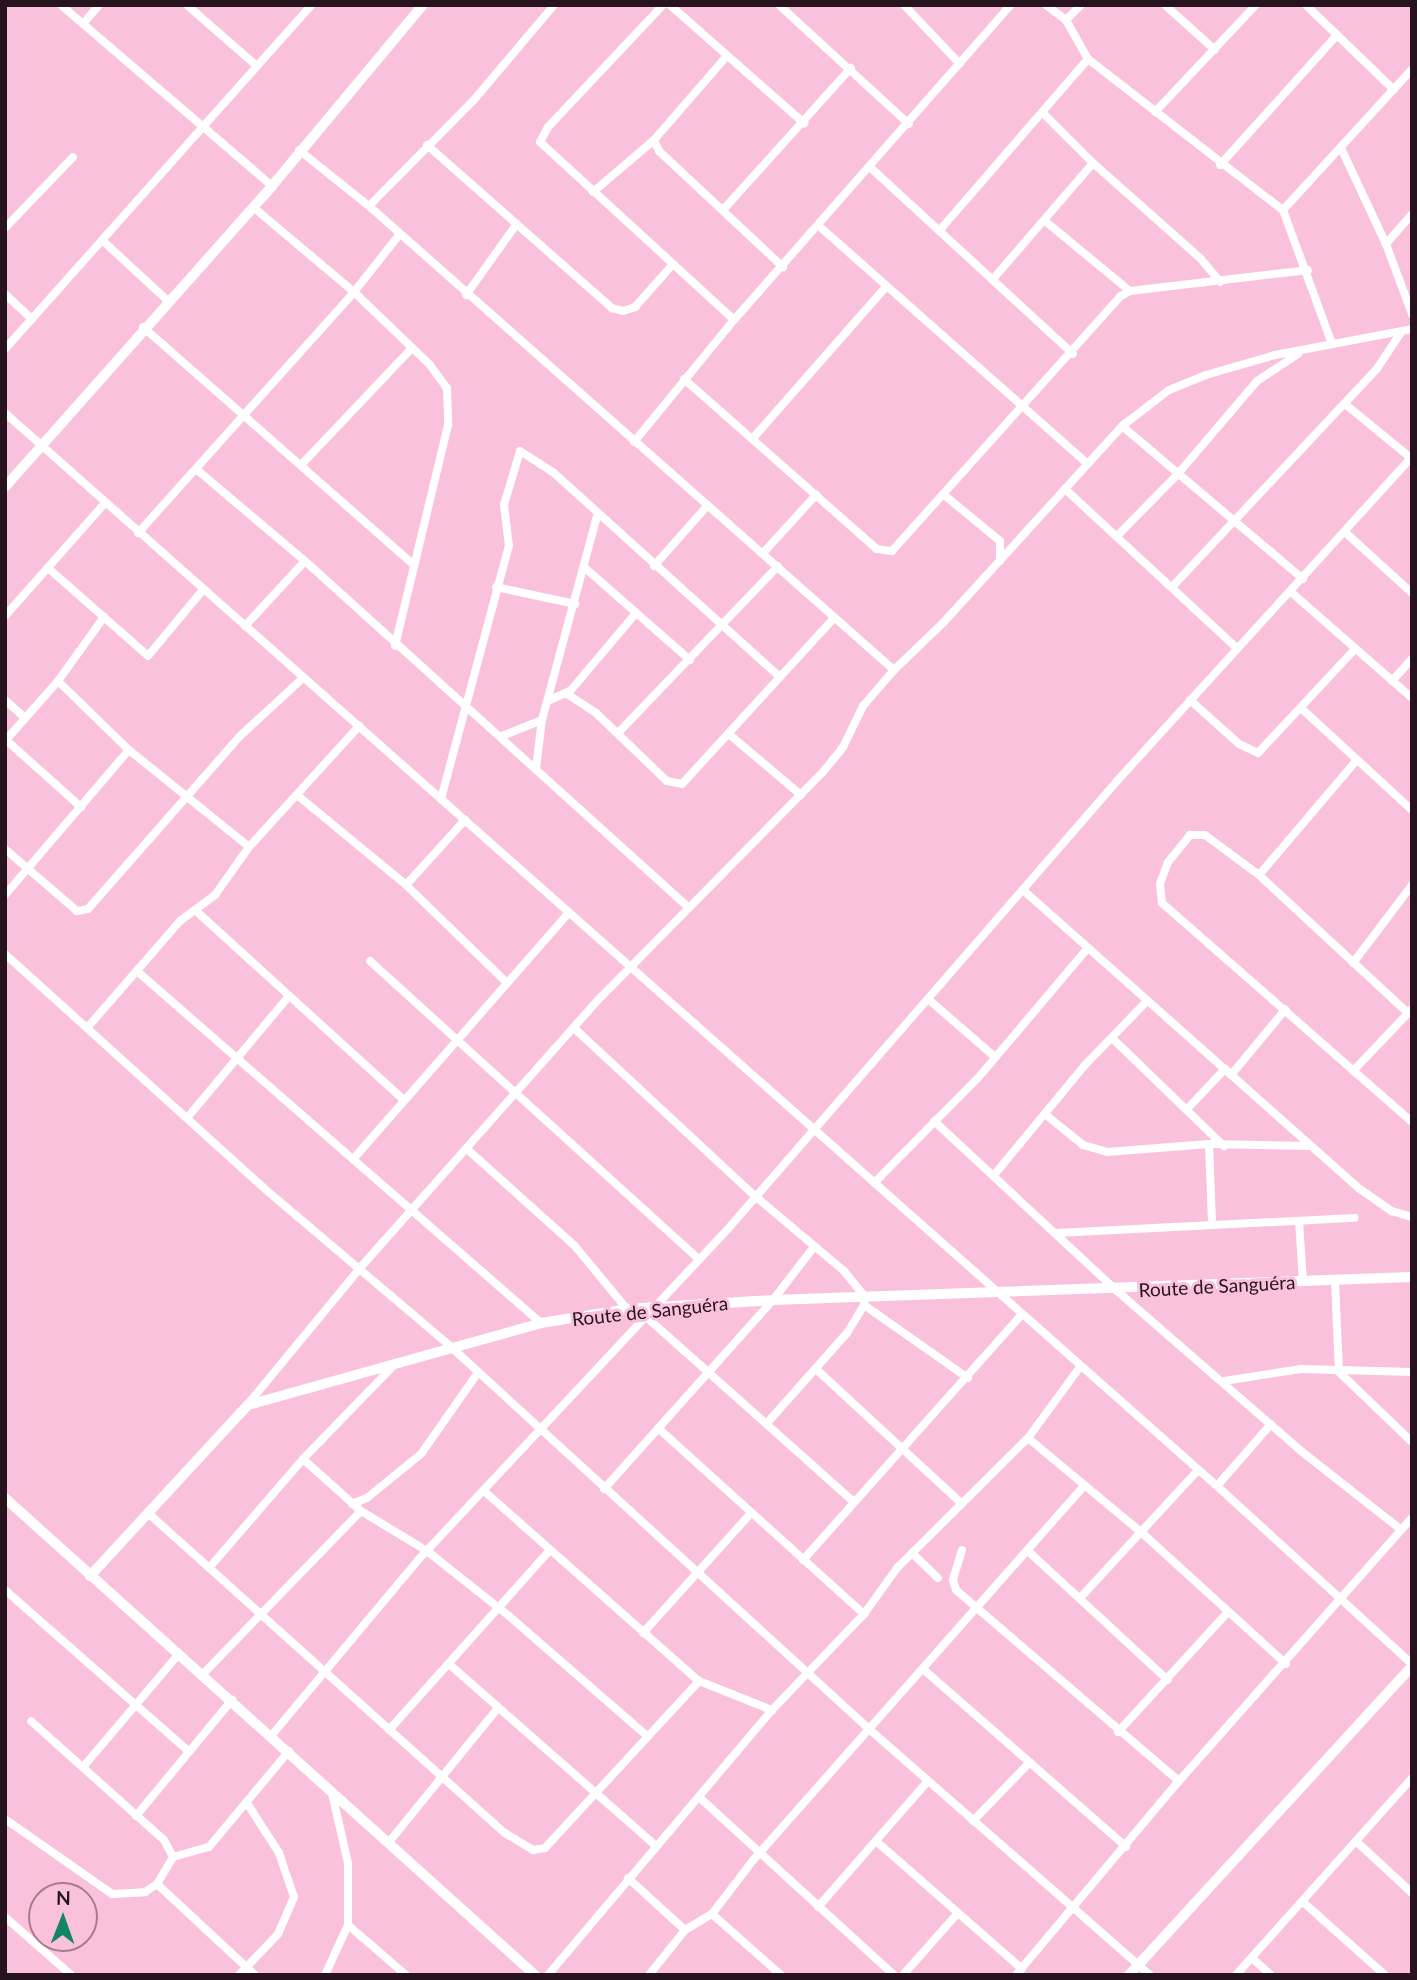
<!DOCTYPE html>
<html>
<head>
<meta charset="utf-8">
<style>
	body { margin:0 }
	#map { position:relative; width:1417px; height:1980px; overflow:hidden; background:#fac1dd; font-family:Lato,sans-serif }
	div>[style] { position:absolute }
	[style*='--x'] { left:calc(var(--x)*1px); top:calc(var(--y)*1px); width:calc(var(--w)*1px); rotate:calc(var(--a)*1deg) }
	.street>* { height:8px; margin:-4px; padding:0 4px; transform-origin:4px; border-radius:4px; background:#fff }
	.secondary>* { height:10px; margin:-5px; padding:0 5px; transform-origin:5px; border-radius:5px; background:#fff }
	span { translate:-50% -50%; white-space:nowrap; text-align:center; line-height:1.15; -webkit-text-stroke:6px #fac1dd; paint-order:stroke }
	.street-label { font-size:19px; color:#27131e }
	.frame { position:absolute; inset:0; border:7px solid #27131e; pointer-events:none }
	.north { position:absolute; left:28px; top:1882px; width:70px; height:70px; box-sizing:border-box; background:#fac1dd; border:2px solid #a67b91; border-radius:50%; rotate:1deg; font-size:19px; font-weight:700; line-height:28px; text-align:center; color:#27131e }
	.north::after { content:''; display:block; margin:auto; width:24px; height:32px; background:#128564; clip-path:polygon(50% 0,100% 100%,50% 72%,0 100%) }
</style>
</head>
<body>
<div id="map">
	<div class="street">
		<i style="--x:61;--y:5;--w:278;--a:40.6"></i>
		<i style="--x:187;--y:5;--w:93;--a:41.1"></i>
		<i style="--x:663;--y:5;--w:168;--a:133.3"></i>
		<i style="--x:548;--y:127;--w:17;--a:118"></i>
		<i style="--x:540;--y:142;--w:263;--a:42.5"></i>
		<i style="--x:670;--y:5;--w:179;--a:41.4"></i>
		<i style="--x:779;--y:5;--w:176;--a:42.5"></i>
		<i style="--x:904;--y:5;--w:81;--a:46.5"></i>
		<i style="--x:1046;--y:5;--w:25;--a:37"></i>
		<i style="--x:1066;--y:20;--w:45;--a:60.6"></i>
		<i style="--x:1088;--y:59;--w:247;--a:37.8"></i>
		<i style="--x:1283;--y:210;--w:143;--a:69.9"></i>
		<i style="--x:1165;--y:5;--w:67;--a:42"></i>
		<i style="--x:1306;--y:5;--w:122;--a:44"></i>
		<i style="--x:1066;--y:20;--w:21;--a:-45"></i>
		<i style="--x:83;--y:24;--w:25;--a:-50"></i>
		<i style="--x:1155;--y:112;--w:147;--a:-46.7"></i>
		<i style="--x:654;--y:140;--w:12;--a:66"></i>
		<i style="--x:659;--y:151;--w:170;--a:43.1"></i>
		<i style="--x:427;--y:145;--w:247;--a:41.4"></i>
		<i style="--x:612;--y:308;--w:11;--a:15"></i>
		<i style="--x:623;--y:311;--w:13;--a:-18"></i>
		<i style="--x:635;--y:307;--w:57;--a:-48.5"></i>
		<i style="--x:1341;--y:148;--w:106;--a:64.9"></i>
		<i style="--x:299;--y:150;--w:90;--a:38.7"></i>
		<i style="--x:369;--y:206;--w:701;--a:41.47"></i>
		<i style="--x:1093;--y:163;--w:144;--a:41.6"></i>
		<i style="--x:1201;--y:259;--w:30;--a:50"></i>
		<i style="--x:1220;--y:165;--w:175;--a:-48"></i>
		<i style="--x:872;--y:169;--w:273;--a:42.6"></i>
		<i style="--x:593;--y:192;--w:80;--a:-40.4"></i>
		<i style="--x:654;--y:140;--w:108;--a:-49.1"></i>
		<i style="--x:369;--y:206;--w:148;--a:-45.3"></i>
		<i style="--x:473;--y:101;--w:126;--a:-49.8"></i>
		<i style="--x:253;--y:207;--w:132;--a:40.1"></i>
		<i style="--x:354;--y:292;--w:105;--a:43.8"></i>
		<i style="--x:430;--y:365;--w:29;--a:54"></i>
		<i style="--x:447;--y:388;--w:37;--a:88"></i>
		<i style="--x:448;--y:425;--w:227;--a:103.5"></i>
		<i style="--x:723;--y:210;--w:191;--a:-48"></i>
		<i style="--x:1283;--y:210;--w:191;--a:-47.5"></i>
		<i style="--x:1412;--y:214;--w:40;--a:131"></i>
		<i style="--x:1386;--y:244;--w:75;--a:69.6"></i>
		<i style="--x:1045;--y:221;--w:110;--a:39.5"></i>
		<i style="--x:819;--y:226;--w:359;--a:41.5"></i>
		<i style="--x:5;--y:228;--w:98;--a:-46.2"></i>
		<i style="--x:939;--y:231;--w:228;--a:-49.1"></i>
		<i style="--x:103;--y:241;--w:88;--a:42.7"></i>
		<i style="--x:993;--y:279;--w:153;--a:-49.2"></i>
		<i style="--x:1093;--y:163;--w:72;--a:-135"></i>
		<i style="--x:5;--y:294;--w:37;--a:43"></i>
		<i style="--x:466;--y:295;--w:86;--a:-54.5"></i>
		<i style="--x:143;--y:327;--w:361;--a:41.3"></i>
		<i style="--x:5;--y:349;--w:460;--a:-48.3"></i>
		<i style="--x:684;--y:379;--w:257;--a:41.4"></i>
		<i style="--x:877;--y:549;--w:15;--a:8"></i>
		<i style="--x:892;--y:551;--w:343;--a:-48.1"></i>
		<i style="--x:1121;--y:296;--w:10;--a:-29"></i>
		<i style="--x:1130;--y:291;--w:179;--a:-6.7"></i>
		<i style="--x:1345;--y:404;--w:85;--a:39.3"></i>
		<i style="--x:5;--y:413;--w:1619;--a:41.52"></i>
		<i style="--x:1217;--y:1486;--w:264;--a:42.4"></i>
		<i style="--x:1122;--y:426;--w:237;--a:40.2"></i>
		<i style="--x:754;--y:437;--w:200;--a:-48.7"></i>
		<i style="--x:634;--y:442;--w:158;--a:-50.7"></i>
		<i style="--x:734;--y:320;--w:419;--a:-48.7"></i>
		<i style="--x:301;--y:465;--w:161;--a:-46.5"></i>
		<i style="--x:196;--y:469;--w:143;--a:40.2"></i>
		<i style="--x:305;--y:561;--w:515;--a:42.09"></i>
		<i style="--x:1065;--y:489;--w:234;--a:42.8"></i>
		<i style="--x:943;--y:494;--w:74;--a:39.5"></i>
		<i style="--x:1000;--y:541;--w:20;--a:90"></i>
		<i style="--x:138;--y:533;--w:324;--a:-48.1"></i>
		<i style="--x:354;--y:292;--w:73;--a:-51.7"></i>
		<i style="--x:1346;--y:533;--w:89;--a:42.3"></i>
		<i style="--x:1118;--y:535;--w:84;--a:-45.5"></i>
		<i style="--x:1177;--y:475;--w:123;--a:-49.6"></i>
		<i style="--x:1257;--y:381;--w:49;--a:-33.4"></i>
		<i style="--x:763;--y:553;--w:79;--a:-47.6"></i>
		<i style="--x:654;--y:566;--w:81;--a:-48.5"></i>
		<i style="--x:584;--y:567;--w:141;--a:41.3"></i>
		<i style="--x:48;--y:568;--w:133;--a:41.3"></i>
		<i style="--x:148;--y:656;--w:85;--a:-50.3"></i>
		<i style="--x:496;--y:587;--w:81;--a:12.1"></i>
		<i style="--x:1172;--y:587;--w:298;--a:-46.8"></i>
		<i style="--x:1376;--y:370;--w:47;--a:-56.3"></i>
		<i style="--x:1291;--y:592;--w:161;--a:41.2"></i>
		<i style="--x:5;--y:616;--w:149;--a:-48.5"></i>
		<i style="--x:245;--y:626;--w:88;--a:-47.3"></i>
		<i style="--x:58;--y:681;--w:99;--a:44.2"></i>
		<i style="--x:129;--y:750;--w:154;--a:38.9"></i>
		<i style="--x:1392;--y:681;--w:30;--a:-48"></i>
		<i style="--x:567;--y:694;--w:35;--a:33"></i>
		<i style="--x:596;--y:713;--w:98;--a:43.8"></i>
		<i style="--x:667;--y:781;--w:15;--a:11"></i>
		<i style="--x:682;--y:784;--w:226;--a:-47.5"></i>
		<i style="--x:5;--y:700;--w:27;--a:42"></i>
		<i style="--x:550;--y:700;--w:23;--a:-25"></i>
		<i style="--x:571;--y:690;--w:101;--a:-49.8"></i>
		<i style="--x:1190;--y:700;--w:66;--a:41.9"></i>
		<i style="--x:1239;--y:744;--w:21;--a:25"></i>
		<i style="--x:1258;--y:753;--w:141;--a:-47"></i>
		<i style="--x:1302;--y:709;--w:149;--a:42.6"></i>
		<i style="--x:618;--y:733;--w:231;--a:-46.2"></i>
		<i style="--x:730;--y:735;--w:93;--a:40.2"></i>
		<i style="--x:502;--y:736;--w:43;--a:-21.8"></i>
		<i style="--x:6;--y:740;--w:101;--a:41.8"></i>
		<i style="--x:5;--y:741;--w:80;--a:-48.5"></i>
		<i style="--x:58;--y:681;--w:79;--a:-54.3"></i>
		<i style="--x:536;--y:768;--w:48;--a:-82.9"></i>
		<i style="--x:542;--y:720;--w:211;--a:-74.9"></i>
		<i style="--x:297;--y:795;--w:141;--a:39.5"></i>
		<i style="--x:406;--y:885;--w:141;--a:44.1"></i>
		<i style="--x:441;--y:799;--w:262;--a:-75"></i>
		<i style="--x:509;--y:546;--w:41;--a:-97"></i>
		<i style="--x:504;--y:505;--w:56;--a:-73.5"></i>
		<i style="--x:520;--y:451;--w:40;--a:32.9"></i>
		<i style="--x:554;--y:473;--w:304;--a:42.1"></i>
		<i style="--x:5;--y:849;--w:95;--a:40.7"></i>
		<i style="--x:77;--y:911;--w:11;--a:-10"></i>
		<i style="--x:88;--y:909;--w:229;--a:-48.7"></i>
		<i style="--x:239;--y:737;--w:88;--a:-42.7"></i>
		<i style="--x:1259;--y:875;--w:151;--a:-49.6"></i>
		<i style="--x:406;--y:885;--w:88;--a:-47.8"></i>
		<i style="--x:1023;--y:890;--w:451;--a:41.6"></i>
		<i style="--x:1360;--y:1189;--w:39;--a:35"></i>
		<i style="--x:1392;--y:1211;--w:21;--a:17"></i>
		<i style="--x:5;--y:895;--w:191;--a:-49.5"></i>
		<i style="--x:195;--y:910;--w:282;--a:42.3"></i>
		<i style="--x:5;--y:954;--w:350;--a:42.1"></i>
		<i style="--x:265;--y:1189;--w:244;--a:40.3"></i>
		<i style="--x:451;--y:1347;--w:566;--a:42.42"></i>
		<i style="--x:869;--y:1729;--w:373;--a:41.2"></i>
		<i style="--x:370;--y:961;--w:442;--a:42.2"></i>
		<i style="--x:1353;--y:963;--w:98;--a:-52.9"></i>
		<i style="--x:138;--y:972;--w:534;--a:41.05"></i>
		<i style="--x:928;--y:999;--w:89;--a:40.9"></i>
		<i style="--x:1408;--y:1013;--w:203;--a:-137.2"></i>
		<i style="--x:1259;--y:875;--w:67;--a:-143.5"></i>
		<i style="--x:1205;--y:835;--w:15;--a:180"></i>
		<i style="--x:1190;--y:835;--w:35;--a:129"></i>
		<i style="--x:1168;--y:862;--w:23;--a:110"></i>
		<i style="--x:1160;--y:884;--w:19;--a:84"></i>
		<i style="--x:1162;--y:903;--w:332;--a:41.2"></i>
		<i style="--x:87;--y:1028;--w:142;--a:-49"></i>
		<i style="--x:180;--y:921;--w:44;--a:-36.6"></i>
		<i style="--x:215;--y:895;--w:59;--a:-54.7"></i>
		<i style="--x:249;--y:847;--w:164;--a:-47.7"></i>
		<i style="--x:574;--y:1028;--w:247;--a:42.9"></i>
		<i style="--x:755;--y:1196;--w:116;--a:40.1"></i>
		<i style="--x:844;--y:1271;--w:32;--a:51"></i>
		<i style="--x:864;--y:1296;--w:9;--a:90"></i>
		<i style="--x:864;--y:1305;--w:33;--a:121"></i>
		<i style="--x:847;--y:1333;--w:120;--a:131.6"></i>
		<i style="--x:1112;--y:1038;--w:156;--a:44"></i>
		<i style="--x:1353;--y:1071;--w:86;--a:-46.4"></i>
		<i style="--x:1231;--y:1075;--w:85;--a:-50.3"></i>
		<i style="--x:1188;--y:1108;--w:54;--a:-46.5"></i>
		<i style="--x:1046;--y:1115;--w:48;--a:39"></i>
		<i style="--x:1083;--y:1145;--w:25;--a:16"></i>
		<i style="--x:1107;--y:1152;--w:102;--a:-4.5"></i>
		<i style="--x:1209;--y:1144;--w:102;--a:1.1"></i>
		<i style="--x:187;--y:1118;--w:159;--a:-50.1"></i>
		<i style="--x:934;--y:1121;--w:250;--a:42.9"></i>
		<i style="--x:1117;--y:1291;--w:244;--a:41"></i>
		<i style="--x:1301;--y:1451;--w:126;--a:38.2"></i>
		<i style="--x:1209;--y:1144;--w:79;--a:87.8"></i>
		<i style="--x:467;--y:1149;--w:144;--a:41.9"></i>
		<i style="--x:574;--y:1245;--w:83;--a:50.4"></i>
		<i style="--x:355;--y:1157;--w:323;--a:-48.8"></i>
		<i style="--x:994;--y:1175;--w:143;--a:-50.4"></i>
		<i style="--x:1085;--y:1065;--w:89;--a:-45.9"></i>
		<i style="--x:874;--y:1183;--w:148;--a:-45.3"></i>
		<i style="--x:978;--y:1078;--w:170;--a:-49.8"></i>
		<i style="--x:1299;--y:1221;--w:61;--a:86.2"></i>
		<i style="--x:1056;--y:1233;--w:299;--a:-2.9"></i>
		<i style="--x:1335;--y:1281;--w:91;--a:87.5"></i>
		<i style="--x:1339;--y:1372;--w:101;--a:43.8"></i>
		<i style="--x:864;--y:1305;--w:127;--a:35.1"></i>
		<i style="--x:644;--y:1315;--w:281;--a:41.7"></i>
		<i style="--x:817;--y:1370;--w:195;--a:42.7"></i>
		<i style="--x:1224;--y:1381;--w:78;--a:-8.9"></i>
		<i style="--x:1301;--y:1369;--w:111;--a:1.5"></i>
		<i style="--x:248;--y:1404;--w:176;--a:-50.5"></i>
		<i style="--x:360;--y:1268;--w:363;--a:-48.4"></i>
		<i style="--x:601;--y:997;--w:316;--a:-45.4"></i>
		<i style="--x:823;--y:772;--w:32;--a:-51"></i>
		<i style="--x:843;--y:747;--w:46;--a:-64"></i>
		<i style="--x:863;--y:706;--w:48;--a:-49.3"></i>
		<i style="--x:894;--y:670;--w:68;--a:-43.8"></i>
		<i style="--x:943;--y:623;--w:266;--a:-47.7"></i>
		<i style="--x:1122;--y:426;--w:59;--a:-37.5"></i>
		<i style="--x:1169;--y:390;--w:40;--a:-22"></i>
		<i style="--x:1206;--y:375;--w:72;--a:-16.2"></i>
		<i style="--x:1275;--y:355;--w:139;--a:-10.7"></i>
		<i style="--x:658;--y:1428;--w:278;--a:42.1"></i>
		<i style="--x:1028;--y:1438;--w:147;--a:39.8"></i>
		<i style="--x:1141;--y:1532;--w:196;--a:42.3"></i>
		<i style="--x:303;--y:1459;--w:78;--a:41.9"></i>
		<i style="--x:361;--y:1511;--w:77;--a:31.2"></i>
		<i style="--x:427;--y:1551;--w:105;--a:38.4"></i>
		<i style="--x:509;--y:1616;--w:183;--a:41"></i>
		<i style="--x:1217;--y:1486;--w:82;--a:-48.9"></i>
		<i style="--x:604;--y:1489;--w:254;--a:-48.2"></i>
		<i style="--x:773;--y:1300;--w:67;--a:-52.3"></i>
		<i style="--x:484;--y:1491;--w:287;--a:41.5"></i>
		<i style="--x:699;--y:1681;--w:79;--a:21.7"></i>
		<i style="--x:352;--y:1504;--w:16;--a:-22"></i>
		<i style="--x:367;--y:1498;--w:70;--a:-39.2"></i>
		<i style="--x:421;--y:1454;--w:98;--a:-55"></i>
		<i style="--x:148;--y:1513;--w:479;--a:41.9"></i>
		<i style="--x:505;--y:1833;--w:33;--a:31"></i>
		<i style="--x:533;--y:1850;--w:12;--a:-9"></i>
		<i style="--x:545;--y:1848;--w:227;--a:-47.3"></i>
		<i style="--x:962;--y:1550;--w:31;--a:107"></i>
		<i style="--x:953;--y:1580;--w:10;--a:73"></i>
		<i style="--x:956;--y:1590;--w:294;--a:40.6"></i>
		<i style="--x:1028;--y:1551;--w:190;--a:42.7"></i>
		<i style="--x:912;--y:1553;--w:36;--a:44"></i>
		<i style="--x:803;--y:1560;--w:328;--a:-48.3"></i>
		<i style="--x:209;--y:1568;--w:144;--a:-49.2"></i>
		<i style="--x:303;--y:1459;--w:131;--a:-45.9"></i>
		<i style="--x:5;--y:1590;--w:244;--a:41.3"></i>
		<i style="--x:1080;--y:1598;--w:174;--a:-47.3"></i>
		<i style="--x:643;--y:1633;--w:161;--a:-48"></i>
		<i style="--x:449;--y:1664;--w:276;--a:41.3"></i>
		<i style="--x:923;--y:1669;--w:270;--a:41.2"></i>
		<i style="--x:202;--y:1675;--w:228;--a:-45.9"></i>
		<i style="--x:389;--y:1730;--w:240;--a:-48.2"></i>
		<i style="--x:1118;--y:1732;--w:163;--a:-47.5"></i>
		<i style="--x:271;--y:1736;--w:231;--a:-50.1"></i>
		<i style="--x:419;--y:1559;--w:451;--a:-46.9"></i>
		<i style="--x:727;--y:1230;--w:595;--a:-49.02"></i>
		<i style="--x:1117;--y:781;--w:438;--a:-47.7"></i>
		<i style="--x:83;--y:1767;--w:147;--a:-49.7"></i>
		<i style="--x:699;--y:1797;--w:264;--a:42.4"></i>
		<i style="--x:136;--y:1816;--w:151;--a:-50.4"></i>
		<i style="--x:5;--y:1819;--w:131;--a:35"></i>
		<i style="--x:112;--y:1894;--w:33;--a:-3"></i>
		<i style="--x:145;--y:1892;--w:14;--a:-34"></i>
		<i style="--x:157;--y:1884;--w:31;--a:-59"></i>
		<i style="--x:173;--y:1857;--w:19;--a:-118"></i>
		<i style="--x:164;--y:1840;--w:178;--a:-138.2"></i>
		<i style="--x:973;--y:1821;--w:82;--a:-46"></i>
		<i style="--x:876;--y:1841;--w:194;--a:41.2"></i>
		<i style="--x:389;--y:1842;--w:173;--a:-50.9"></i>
		<i style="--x:1357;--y:1842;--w:75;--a:42.8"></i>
		<i style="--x:173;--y:1857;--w:37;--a:-16"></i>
		<i style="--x:209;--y:1847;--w:125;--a:-50.2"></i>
		<i style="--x:628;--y:1878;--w:77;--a:42.4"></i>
		<i style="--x:157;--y:1884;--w:134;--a:42.9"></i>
		<i style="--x:1303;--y:1902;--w:110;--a:41.7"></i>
		<i style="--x:818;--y:1907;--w:167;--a:-48.9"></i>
		<i style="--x:712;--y:1914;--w:92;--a:41.5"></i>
		<i style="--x:5;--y:1917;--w:88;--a:41.3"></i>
		<i style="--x:348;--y:1925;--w:77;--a:40.8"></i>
		<i style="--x:1252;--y:1958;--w:25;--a:42"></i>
		<i style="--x:239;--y:1975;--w:57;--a:-46.4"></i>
		<i style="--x:278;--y:1934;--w:40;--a:-66.6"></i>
		<i style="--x:294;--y:1897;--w:46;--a:-108.8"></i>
		<i style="--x:279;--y:1853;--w:59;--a:-122.6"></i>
		<i style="--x:325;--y:1975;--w:55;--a:-65.3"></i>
		<i style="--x:348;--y:1925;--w:62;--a:-90"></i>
		<i style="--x:348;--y:1863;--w:72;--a:-102.9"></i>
		<i style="--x:548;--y:1975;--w:347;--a:-49.8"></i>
		<i style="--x:772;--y:1710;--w:133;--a:-46.2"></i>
		<i style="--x:864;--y:1614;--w:57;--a:-54.3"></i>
		<i style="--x:897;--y:1568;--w:185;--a:-44.8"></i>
		<i style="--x:1028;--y:1438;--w:88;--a:-53.8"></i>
		<i style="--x:649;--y:1975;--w:58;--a:-51.3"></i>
		<i style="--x:685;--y:1930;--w:31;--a:-31"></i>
		<i style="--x:712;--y:1914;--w:69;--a:-52.6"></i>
		<i style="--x:754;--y:1859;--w:497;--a:-48.5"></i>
		<i style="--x:903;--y:1975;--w:81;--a:-48.5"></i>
		<i style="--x:1016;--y:1975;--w:253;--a:-50"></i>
		<i style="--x:1179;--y:1781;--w:351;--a:-48.5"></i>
		<i style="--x:1236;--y:1975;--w:264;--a:-48.2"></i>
	</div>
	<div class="secondary">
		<i style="--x:5;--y:487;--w:402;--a:-48.4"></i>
		<i style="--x:272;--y:186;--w:236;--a:-50.2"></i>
		<i style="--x:5;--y:1498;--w:713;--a:41.99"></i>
		<i style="--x:90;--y:1576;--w:233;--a:-47.3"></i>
		<i style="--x:248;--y:1405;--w:304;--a:-15.6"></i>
		<i style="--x:541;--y:1323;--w:87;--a:-9.2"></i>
		<i style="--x:627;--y:1309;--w:146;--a:-3.5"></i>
		<i style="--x:773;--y:1300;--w:639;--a:-2.06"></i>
		<i style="--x:1129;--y:1975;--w:419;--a:-47.5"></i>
	</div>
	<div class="street-label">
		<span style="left:1217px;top:1286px;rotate:-3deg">Route de Sanguéra</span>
		<span style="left:650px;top:1311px;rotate:-6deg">Route de Sanguéra</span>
	</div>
	<div class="frame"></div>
	<div class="north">N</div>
</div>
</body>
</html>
